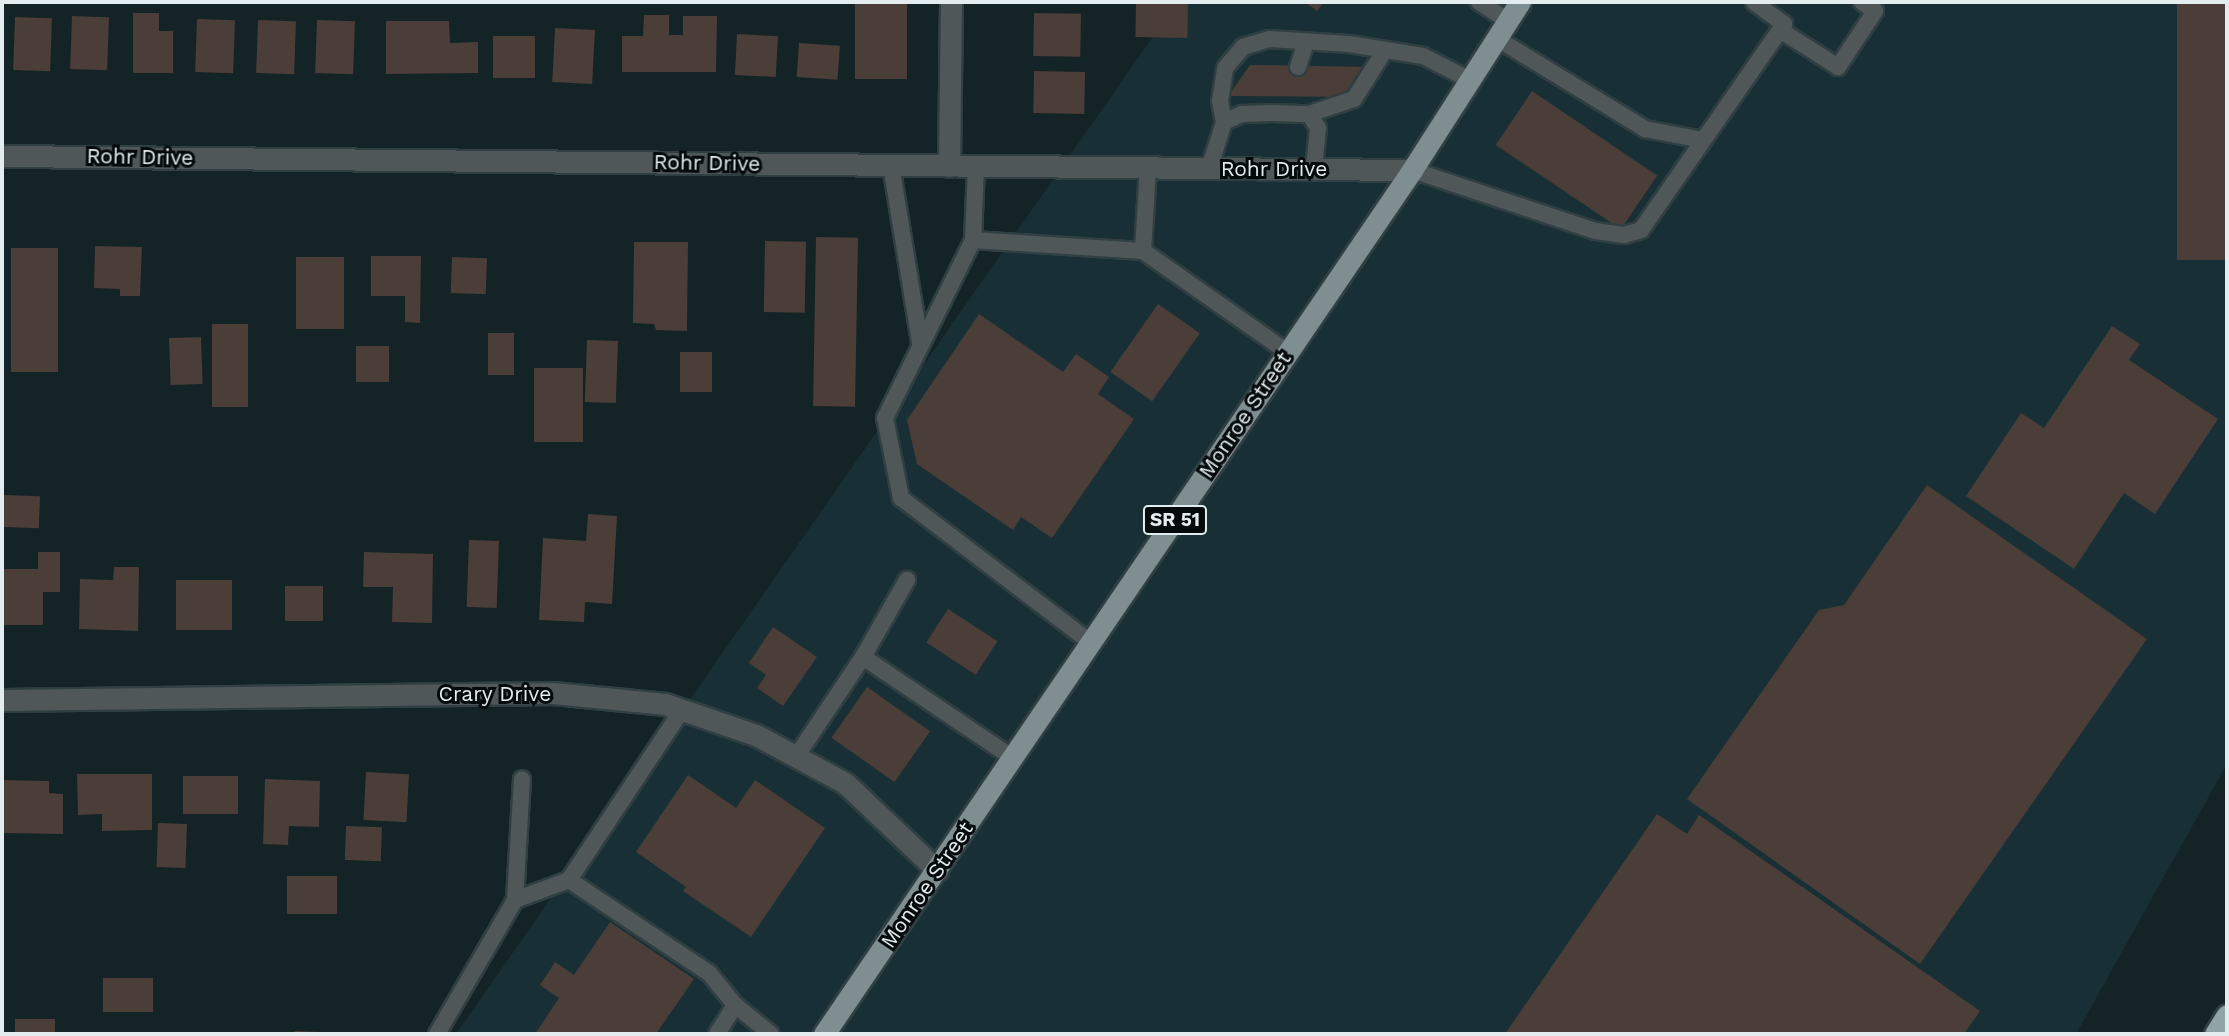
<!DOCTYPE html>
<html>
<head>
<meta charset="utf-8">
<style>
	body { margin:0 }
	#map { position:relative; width:2229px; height:1036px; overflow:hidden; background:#132326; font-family:"Work Sans",sans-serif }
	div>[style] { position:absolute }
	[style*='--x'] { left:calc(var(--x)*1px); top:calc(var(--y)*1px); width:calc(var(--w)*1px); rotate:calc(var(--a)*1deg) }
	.built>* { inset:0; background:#183035 }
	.building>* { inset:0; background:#4b3d37; transform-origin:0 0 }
	.roads { filter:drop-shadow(2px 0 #303f42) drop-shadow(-2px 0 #303f42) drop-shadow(0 2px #303f42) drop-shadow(0 -2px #303f42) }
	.service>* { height:16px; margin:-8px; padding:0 8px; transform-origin:8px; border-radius:8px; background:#4f5759 }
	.minor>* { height:21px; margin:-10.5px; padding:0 10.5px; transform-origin:10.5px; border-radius:10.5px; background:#4f5759 }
	.primary>* { height:21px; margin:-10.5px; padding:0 10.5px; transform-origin:10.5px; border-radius:10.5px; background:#7e8e91 }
	.motorway>* { height:21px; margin:-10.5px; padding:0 10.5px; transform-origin:10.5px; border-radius:10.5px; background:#90a3a7 }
	span { translate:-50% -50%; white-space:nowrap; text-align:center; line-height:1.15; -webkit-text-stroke:6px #050b0d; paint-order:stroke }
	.shield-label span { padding:2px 5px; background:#050b0d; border:2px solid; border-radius:5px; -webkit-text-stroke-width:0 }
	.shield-label { font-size:19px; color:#e3edef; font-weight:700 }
	.street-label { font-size:21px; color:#e3edef }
	.frame { position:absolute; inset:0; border:4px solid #e3edef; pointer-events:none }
</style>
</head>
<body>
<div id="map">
	<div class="built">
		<i style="clip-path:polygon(1177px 2px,2227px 2px,2227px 764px,2076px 1034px,456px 1034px)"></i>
	</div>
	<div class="building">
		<i style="left:855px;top:2px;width:52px;height:77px"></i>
		<i style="left:1136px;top:2px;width:52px;height:35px;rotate:1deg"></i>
		<i style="clip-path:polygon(1305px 2px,1324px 2px,1317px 11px)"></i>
		<i style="left:2177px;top:2px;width:50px;height:258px"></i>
		<i style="clip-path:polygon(133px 13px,159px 13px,159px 31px,173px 31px,173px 73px,133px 73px)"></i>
		<i style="left:1034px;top:13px;width:47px;height:43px;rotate:1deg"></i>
		<i style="clip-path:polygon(644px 15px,669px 15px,669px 35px,683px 35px,683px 16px,717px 16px,716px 72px,622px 72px,622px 36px,643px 36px)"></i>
		<i style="left:72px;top:16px;width:37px;height:53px;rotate:2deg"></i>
		<i style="left:15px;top:17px;width:37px;height:53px;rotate:2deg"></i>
		<i style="left:197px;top:19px;width:38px;height:53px;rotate:2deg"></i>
		<i style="left:258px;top:20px;width:38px;height:53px;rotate:2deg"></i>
		<i style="left:317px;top:20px;width:38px;height:53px;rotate:2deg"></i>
		<i style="clip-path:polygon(386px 21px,449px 21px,450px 43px,478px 42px,478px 73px,386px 74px)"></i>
		<i style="left:555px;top:28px;width:40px;height:54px;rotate:3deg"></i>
		<i style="left:737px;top:34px;width:41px;height:41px;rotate:3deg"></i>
		<i style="left:493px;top:36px;width:42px;height:42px"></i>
		<i style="left:799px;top:43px;width:41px;height:34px;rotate:4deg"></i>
		<i style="clip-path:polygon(1250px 65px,1372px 67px,1350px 97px,1228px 96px)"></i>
		<i style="left:1034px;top:71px;width:51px;height:42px;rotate:1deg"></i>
		<i style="left:1532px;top:91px;width:151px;height:65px;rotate:34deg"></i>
		<i style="left:816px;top:237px;width:42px;height:169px;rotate:1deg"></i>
		<i style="left:765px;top:241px;width:41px;height:71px;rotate:1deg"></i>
		<i style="clip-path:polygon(634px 242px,688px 242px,687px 331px,656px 330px,654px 324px,633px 323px)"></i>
		<i style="clip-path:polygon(95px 246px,142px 247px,140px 296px,120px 296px,120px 289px,94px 288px)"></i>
		<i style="left:11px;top:248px;width:47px;height:124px"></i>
		<i style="clip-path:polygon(371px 256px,421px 256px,420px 323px,405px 322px,405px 296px,371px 296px)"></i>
		<i style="left:296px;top:257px;width:48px;height:72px"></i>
		<i style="left:452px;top:257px;width:35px;height:36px;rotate:2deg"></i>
		<i style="left:1158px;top:304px;width:51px;height:83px;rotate:35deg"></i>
		<i style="clip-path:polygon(979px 314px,1063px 372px,1076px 354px,1109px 377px,1098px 394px,1134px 419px,1052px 538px,1021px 517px,1013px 530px,917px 464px,907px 420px)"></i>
		<i style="left:212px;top:324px;width:36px;height:83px"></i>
		<i style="clip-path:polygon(2112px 326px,2140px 344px,2129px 360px,2218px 419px,2155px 514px,2124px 493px,2074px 569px,1966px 496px,2021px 413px,2044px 428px)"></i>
		<i style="left:488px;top:333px;width:26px;height:42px"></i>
		<i style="left:201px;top:337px;width:47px;height:32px;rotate:88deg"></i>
		<i style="left:587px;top:340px;width:31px;height:62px;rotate:2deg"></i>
		<i style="left:356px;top:346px;width:33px;height:36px"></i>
		<i style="left:680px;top:352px;width:32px;height:40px"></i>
		<i style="left:534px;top:368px;width:49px;height:74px"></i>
		<i style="clip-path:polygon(1927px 485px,2147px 639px,1920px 964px,1687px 799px,1819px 610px,1844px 605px)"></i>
		<i style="left:4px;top:495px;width:36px;height:32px;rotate:2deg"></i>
		<i style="clip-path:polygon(588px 514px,617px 516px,612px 604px,585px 602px,584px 622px,539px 620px,543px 538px,586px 541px)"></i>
		<i style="left:469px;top:540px;width:30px;height:67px;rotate:2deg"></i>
		<i style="clip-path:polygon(38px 552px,60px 552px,60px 592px,43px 592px,43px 625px,2px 625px,2px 569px,38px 569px)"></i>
		<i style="clip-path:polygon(364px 552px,433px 554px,432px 623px,392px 622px,393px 587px,363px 587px)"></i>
		<i style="clip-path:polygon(114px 567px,139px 567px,138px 631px,79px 629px,80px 579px,113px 580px)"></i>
		<i style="left:176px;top:580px;width:56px;height:50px"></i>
		<i style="left:285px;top:586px;width:38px;height:35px"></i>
		<i style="left:948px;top:609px;width:59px;height:40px;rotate:33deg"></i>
		<i style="clip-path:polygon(773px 627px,817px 657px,783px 706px,757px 688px,766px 675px,749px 663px)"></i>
		<i style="left:867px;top:687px;width:77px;height:62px;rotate:35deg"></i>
		<i style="left:366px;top:772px;width:43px;height:48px;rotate:3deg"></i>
		<i style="clip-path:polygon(77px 774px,152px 774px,152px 830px,102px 831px,102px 814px,78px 815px)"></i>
		<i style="clip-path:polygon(688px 775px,736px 808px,755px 780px,825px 828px,751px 937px,683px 891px,686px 887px,636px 852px)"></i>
		<i style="left:183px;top:776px;width:55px;height:38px"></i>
		<i style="clip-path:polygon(265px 779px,320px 781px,319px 827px,289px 826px,288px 845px,263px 844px)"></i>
		<i style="clip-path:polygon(2px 780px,49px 781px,49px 793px,63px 794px,63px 834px,4px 833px)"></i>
		<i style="clip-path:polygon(1657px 814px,1687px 834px,1699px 815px,1980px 1011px,1964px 1034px,1505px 1034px)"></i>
		<i style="left:158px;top:823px;width:29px;height:44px;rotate:2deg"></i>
		<i style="left:346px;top:826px;width:36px;height:34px;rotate:2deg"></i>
		<i style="left:287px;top:876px;width:50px;height:38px"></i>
		<i style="clip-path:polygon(610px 922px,694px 979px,656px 1034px,535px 1034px,559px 998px,540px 985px,555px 962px,574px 975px)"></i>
		<i style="left:103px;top:978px;width:50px;height:34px"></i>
		<i style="left:15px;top:1019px;width:40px;height:15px"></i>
		<i style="clip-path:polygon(294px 1031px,323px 1032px,323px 1034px,294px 1034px)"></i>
	</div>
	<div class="roads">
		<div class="service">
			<i style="--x:1479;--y:2;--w:35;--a:33"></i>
			<i style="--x:1780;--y:30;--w:69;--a:32.5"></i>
			<i style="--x:1838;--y:67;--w:67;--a:-56.5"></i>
			<i style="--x:1875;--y:11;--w:16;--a:-145"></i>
			<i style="--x:1496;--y:38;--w:175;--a:31.4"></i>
			<i style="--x:1645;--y:129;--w:58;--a:10.9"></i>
			<i style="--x:1298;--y:67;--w:26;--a:-72"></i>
			<i style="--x:1309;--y:114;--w:47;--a:-18.4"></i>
			<i style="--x:1354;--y:99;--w:58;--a:-57.7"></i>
			<i style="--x:1224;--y:122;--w:21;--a:-101"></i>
			<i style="--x:1220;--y:101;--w:33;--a:-81"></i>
			<i style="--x:1225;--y:68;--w:28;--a:-49"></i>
			<i style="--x:1243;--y:47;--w:27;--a:-17"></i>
			<i style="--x:1269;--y:39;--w:80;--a:3.6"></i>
			<i style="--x:1349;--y:44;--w:75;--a:9.2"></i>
			<i style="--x:1423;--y:56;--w:53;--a:27.1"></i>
			<i style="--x:891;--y:165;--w:180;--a:80.7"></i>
			<i style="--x:976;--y:166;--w:74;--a:92.3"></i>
			<i style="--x:973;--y:240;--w:199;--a:116.3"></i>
			<i style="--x:885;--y:418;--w:82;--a:78.7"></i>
			<i style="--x:901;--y:498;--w:239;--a:37.3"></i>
			<i style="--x:1209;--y:169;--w:49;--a:-72.3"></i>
			<i style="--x:1224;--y:122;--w:20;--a:-24"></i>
			<i style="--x:1242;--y:114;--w:30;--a:-2"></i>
			<i style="--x:1272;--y:113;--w:37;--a:2"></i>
			<i style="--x:1309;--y:114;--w:17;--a:57"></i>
			<i style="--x:1318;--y:128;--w:41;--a:95.6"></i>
			<i style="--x:1412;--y:170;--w:193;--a:18.4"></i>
			<i style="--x:1595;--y:231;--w:29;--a:8"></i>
			<i style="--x:1624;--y:235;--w:18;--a:-16"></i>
			<i style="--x:1641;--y:230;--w:251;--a:-55.2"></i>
			<i style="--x:1784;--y:24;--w:37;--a:-144"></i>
			<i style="--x:973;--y:240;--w:170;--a:3.7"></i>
			<i style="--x:1143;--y:251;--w:176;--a:35"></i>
			<i style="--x:1143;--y:251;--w:83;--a:-86.6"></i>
			<i style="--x:863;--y:657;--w:89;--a:-60.3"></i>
			<i style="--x:796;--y:757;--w:120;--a:-56.2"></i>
			<i style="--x:863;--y:657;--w:181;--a:34"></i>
			<i style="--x:569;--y:880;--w:168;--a:33.6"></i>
			<i style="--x:709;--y:973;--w:41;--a:50.9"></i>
			<i style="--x:515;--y:900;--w:58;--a:-20.3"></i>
			<i style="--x:569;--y:880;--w:204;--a:-56.4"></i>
			<i style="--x:437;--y:1034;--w:155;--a:-59.8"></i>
			<i style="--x:515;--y:900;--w:121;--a:-86.7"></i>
			<i style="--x:717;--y:1034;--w:34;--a:-58"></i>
			<i style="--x:735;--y:1005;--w:46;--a:38.9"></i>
		</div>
		<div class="minor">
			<i style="--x:2;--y:156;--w:1410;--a:0.57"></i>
			<i style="--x:949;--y:166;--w:164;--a:-89.3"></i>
			<i style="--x:2;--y:700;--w:551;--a:-0.73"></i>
			<i style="--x:553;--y:693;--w:113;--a:5.6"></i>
			<i style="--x:665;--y:704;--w:96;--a:18.8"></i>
			<i style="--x:756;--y:735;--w:101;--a:28.3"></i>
			<i style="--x:845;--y:783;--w:127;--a:43.4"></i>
		</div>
		<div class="primary">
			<i style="--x:824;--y:1034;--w:1045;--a:-55.76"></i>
			<i style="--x:1412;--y:170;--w:200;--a:-57.3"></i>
		</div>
		<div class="motorway">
			<i style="--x:2215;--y:1034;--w:22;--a:-58"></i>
		</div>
	</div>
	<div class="shield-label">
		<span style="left:1175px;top:520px">SR 51</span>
	</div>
	<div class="street-label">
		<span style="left:140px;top:157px;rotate:1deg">Rohr Drive</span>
		<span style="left:707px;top:163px;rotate:1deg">Rohr Drive</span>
		<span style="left:1274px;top:169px">Rohr Drive</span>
		<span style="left:1245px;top:415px;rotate:-56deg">Monroe Street</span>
		<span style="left:495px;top:694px">Crary Drive</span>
		<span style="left:927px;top:885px;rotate:-56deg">Monroe Street</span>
	</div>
	<div class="frame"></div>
</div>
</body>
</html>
